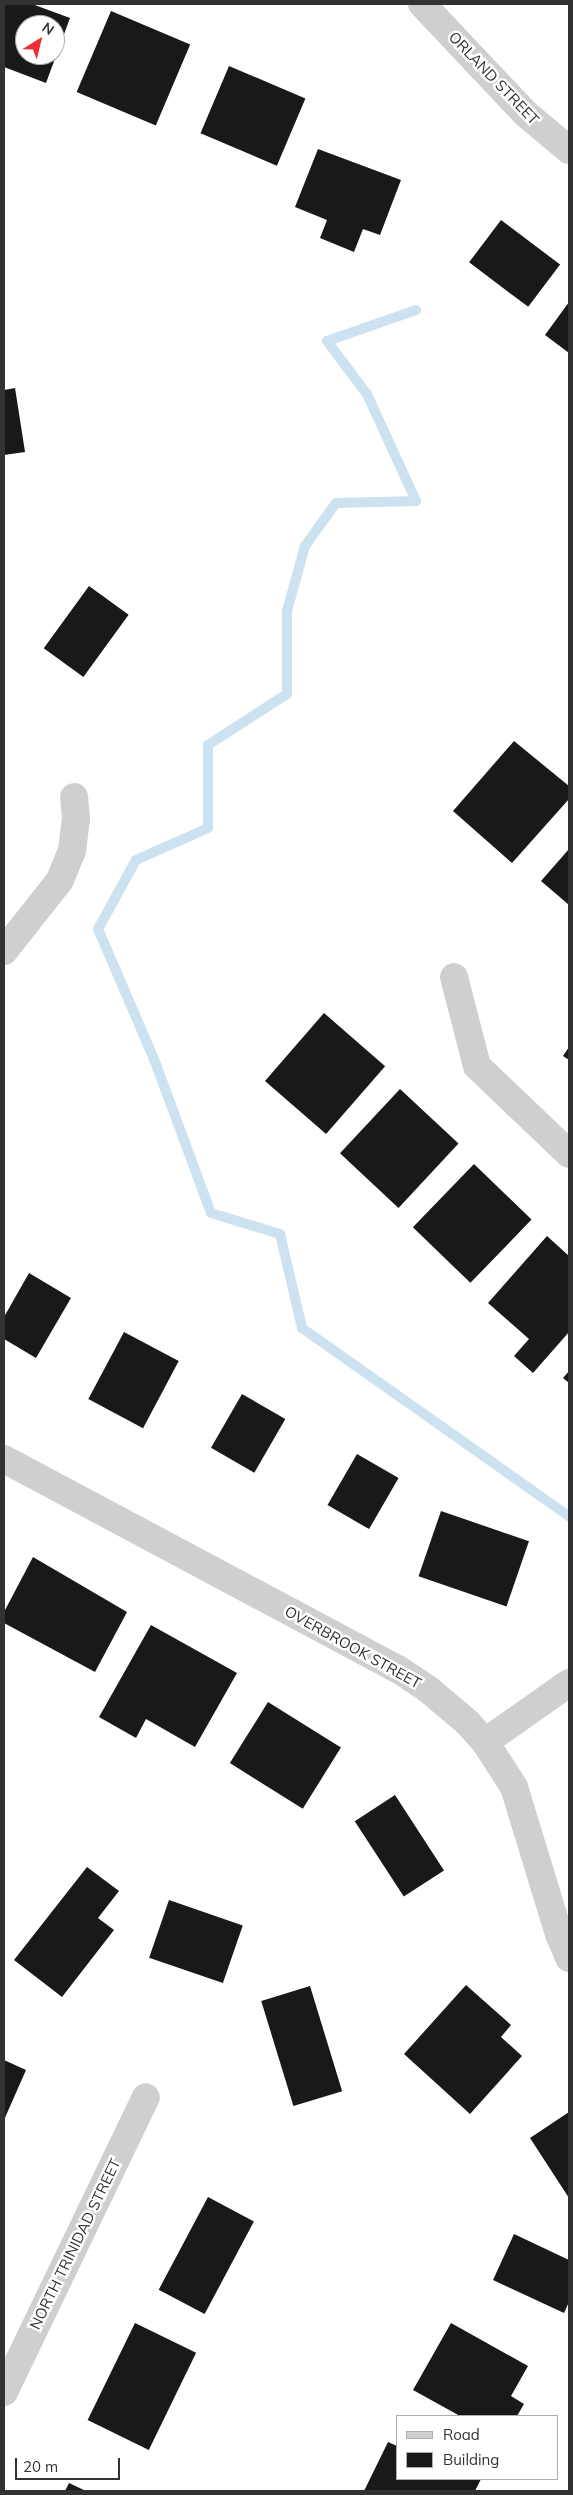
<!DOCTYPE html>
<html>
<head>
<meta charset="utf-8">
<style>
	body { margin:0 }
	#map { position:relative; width:573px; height:2495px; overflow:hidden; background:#fff; font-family:Mulish,sans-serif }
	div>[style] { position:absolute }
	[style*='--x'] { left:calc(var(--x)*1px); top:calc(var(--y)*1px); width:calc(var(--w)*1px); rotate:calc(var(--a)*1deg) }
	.stream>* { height:10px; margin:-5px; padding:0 5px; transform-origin:5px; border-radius:5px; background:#cce2f0 }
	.building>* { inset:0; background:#191919; transform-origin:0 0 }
	.minor>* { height:28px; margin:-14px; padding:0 14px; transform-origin:14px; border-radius:14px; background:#cfcfcf }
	span { translate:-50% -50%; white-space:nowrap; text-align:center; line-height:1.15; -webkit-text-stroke:5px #fff; paint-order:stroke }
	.street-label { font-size:15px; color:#323232 }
	.frame { position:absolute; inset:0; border:5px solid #323232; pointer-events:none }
	.legend { position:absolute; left:396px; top:2415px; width:162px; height:65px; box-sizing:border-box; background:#fff; border:1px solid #adadad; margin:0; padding:6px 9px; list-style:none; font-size:15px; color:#323232 }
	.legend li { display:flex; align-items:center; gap:10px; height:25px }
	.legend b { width:25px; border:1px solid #adadad }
	.north { position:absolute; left:15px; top:15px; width:50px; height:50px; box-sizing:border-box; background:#fff; border:1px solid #adadad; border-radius:50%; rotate:36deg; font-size:14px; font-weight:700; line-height:20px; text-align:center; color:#323232 }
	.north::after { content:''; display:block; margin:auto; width:18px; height:22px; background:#f02e3a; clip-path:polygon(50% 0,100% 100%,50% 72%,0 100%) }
	.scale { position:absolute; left:15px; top:2458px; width:105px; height:22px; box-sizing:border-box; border:2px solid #323232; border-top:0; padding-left:6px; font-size:15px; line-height:18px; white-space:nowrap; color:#323232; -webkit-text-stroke:4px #fff; paint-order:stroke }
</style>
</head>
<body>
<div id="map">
	<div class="stream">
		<i style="--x:416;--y:310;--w:94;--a:160.8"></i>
		<i style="--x:327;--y:341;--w:66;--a:53"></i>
		<i style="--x:367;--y:394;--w:118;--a:65.4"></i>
		<i style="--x:416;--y:501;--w:80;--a:178.6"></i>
		<i style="--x:336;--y:503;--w:53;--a:125.8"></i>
		<i style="--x:305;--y:546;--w:67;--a:105.5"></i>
		<i style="--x:287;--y:611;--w:83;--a:90"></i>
		<i style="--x:287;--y:694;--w:94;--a:147.2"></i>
		<i style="--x:208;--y:745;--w:83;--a:90"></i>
		<i style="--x:208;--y:828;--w:79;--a:156"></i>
		<i style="--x:136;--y:860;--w:79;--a:118.8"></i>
		<i style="--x:98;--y:929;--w:142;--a:66.7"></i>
		<i style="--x:154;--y:1059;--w:164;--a:69.7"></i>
		<i style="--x:211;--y:1213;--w:72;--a:16.9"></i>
		<i style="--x:280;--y:1234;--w:97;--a:76.8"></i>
		<i style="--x:302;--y:1328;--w:327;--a:35.2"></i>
	</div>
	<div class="building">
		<i style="clip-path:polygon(evenodd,4px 4px,32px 4px,70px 18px,46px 83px,4px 67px,4px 4px,25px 25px,55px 25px,55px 55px,25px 55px,25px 25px)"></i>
		<i style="left:111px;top:11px;width:86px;height:88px;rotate:23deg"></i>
		<i style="left:229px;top:66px;width:83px;height:73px;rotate:23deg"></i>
		<i style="clip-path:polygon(318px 149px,401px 180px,380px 235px,363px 229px,354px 252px,320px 238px,327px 220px,295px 207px)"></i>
		<i style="left:501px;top:220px;width:74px;height:53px;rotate:37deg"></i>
		<i style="clip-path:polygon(569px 302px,569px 353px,545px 335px)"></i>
		<i style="clip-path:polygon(15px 388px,25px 452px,4px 455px,4px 390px)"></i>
		<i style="left:89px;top:586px;width:49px;height:77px;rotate:36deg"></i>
		<i style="clip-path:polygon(514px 741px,569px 786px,569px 799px,512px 863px,453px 811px)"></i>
		<i style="clip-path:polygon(569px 849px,569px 905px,541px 881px)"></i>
		<i style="left:324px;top:1013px;width:81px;height:90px;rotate:41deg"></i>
		<i style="clip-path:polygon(569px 1047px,569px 1060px,563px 1056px)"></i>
		<i style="left:400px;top:1089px;width:80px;height:88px;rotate:43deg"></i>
		<i style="left:474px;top:1164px;width:80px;height:88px;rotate:44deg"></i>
		<i style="clip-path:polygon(547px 1236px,569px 1256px,569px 1332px,533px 1373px,514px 1356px,529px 1339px,488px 1303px)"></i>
		<i style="clip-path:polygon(29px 1273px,71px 1298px,36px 1358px,4px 1339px,4px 1317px)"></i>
		<i style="left:124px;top:1332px;width:62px;height:76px;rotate:28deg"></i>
		<i style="clip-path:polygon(569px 1371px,569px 1383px,563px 1378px)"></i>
		<i style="left:242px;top:1394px;width:50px;height:62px;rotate:30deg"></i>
		<i style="left:357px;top:1454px;width:48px;height:59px;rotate:30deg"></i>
		<i style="left:441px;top:1511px;width:93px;height:69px;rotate:19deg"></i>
		<i style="clip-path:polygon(33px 1557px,127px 1612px,95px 1672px,4px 1623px,4px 1612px)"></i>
		<i style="clip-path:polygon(151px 1625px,237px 1673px,195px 1747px,146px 1719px,136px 1738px,99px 1717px)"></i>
		<i style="left:268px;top:1702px;width:86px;height:72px;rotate:32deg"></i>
		<i style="left:395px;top:1795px;width:90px;height:48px;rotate:57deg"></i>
		<i style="clip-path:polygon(87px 1867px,119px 1891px,98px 1918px,114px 1930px,62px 1997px,14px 1960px)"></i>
		<i style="left:169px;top:1900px;width:78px;height:61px;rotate:19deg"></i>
		<i style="clip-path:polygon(466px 1985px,511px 2025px,501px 2037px,522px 2056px,470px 2114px,404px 2054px)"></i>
		<i style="left:310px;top:1986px;width:110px;height:51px;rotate:73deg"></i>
		<i style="clip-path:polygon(4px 2060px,26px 2070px,4px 2120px)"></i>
		<i style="clip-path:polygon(569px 2112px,569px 2198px,530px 2138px)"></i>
		<i style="left:208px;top:2197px;width:52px;height:105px;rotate:28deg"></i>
		<i style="clip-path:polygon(514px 2234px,569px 2260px,569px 2302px,564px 2313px,493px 2280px)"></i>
		<i style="left:135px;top:2323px;width:68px;height:108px;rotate:26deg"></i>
		<i style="clip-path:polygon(451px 2323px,528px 2366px,511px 2396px,524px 2404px,517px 2416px,460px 2416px,413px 2390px)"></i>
		<i style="clip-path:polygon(388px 2442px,397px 2446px,397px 2479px,481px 2479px,475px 2491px,364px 2491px)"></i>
		<i style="clip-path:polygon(69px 2483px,86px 2491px,65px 2491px)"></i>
	</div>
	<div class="minor">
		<i style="--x:422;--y:4;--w:151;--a:46.6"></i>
		<i style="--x:526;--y:114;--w:56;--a:39.9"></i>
		<i style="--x:4;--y:951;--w:90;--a:-51.7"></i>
		<i style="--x:60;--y:880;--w:31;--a:-68"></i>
		<i style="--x:72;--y:851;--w:32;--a:-83"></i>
		<i style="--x:76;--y:819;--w:22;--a:-95"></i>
		<i style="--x:454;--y:977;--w:92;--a:75.5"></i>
		<i style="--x:477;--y:1066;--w:127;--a:43.7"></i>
		<i style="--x:4;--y:1459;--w:446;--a:28.1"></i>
		<i style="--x:398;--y:1669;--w:37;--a:34"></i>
		<i style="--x:429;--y:1690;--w:50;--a:40.1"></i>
		<i style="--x:467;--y:1722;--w:27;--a:48"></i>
		<i style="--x:485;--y:1742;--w:54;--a:57.2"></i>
		<i style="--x:514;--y:1787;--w:154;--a:73"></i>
		<i style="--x:559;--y:1934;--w:26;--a:67"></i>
		<i style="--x:485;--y:1742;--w:103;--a:-35.1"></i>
		<i style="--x:4;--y:2392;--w:327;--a:-64.3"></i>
	</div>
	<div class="street-label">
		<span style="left:494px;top:78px;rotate:46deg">ORLAND STREET</span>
		<span style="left:353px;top:1647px;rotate:29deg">OVERBROOK STREET</span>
		<span style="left:75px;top:2244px;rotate:-64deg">NORTH TRINIDAD STREET</span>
	</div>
	<div class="frame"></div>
	<ul class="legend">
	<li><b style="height:6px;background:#cfcfcf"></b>Road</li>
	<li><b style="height:14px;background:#191919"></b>Building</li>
	</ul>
	<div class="north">N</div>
	<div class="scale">20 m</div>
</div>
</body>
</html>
